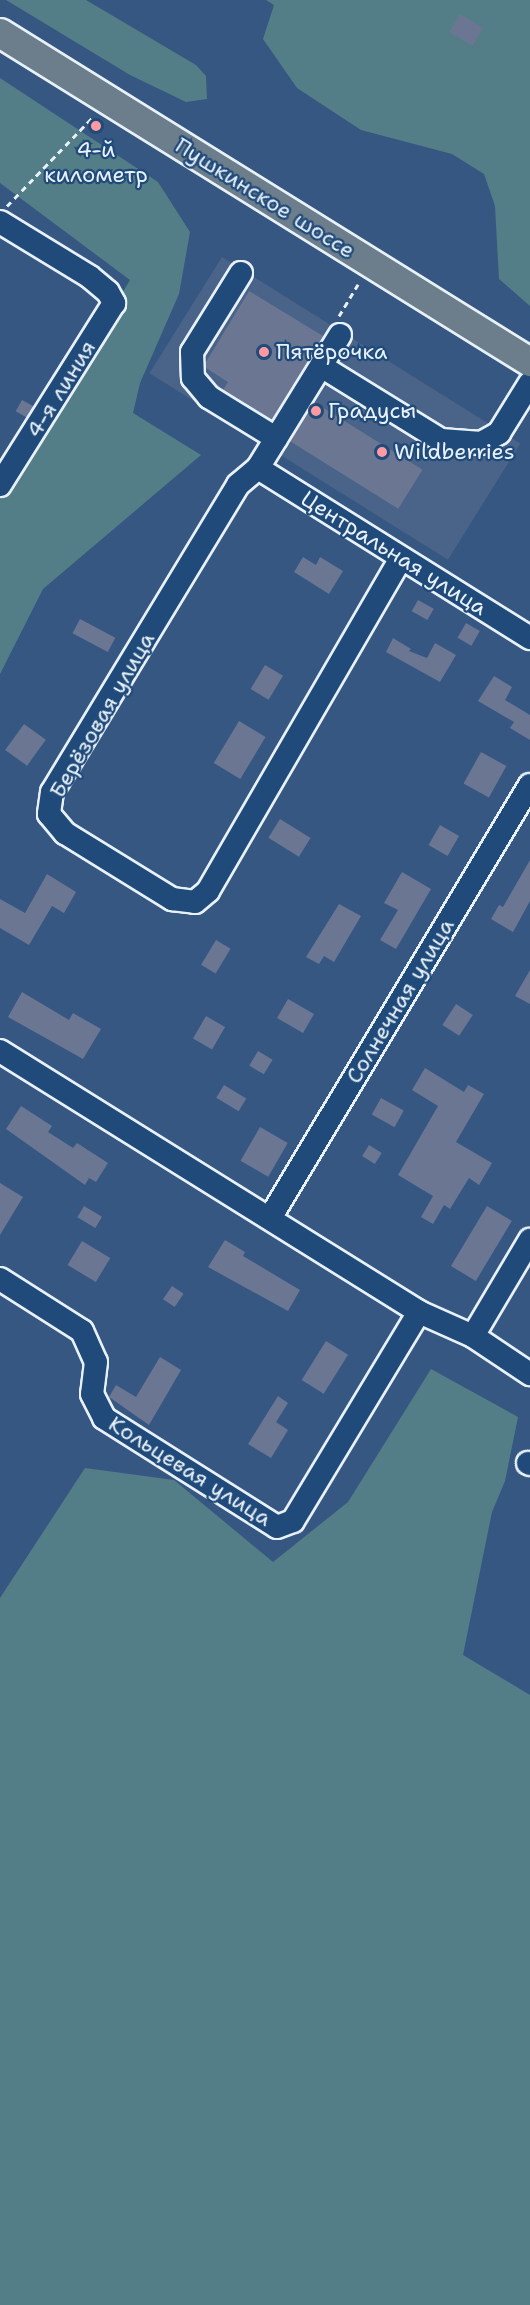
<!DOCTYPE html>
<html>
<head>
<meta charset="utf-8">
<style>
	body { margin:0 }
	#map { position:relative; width:530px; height:2305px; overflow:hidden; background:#365782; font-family:"Shantell Sans",sans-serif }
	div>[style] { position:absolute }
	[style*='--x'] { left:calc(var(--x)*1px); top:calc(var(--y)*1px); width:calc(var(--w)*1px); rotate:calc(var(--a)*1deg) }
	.built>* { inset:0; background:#496389; transform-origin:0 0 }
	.green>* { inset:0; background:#537e87 }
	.building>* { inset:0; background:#6b7693; transform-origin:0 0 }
	.path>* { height:3px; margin-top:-1.5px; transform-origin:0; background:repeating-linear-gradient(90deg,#e8f1f8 0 6px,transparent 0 10.5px) }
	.roads { filter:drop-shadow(2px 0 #e8f1f8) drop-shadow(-2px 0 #e8f1f8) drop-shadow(0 2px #e8f1f8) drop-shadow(0 -2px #e8f1f8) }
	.minor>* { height:22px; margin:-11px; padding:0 11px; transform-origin:11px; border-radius:11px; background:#1f4a7a }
	.major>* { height:28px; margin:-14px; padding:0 14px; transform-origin:14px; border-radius:14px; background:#6c7d8b }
	.dots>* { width:16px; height:16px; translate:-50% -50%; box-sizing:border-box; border:3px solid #1f4a7a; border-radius:50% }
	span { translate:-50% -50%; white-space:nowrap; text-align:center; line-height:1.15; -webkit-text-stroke:4.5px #1f4a7a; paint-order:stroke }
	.poi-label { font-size:22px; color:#e8f1f8 }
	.left { translate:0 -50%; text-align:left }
	.street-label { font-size:22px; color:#e8f1f8 }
</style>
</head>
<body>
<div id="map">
	<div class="built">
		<i style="left:222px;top:257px;width:352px;height:137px;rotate:32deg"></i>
	</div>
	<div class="green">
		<i style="clip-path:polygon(6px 0,86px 0,196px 65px,206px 76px,207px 99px,186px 102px,130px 75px)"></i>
		<i style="clip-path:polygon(266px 0,530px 0,530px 306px,499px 279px,495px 206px,484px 174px,452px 154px,361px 130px,297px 88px,263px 39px,274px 5px)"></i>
		<i style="clip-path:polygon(0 78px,158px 182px,190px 232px,179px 294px,140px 383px,133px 413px,201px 455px,43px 589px,0 674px,0 499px,130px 280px,0 183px)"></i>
		<i style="clip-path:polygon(431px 1369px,518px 1417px,505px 1481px,492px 1512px,463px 1655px,530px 1695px,530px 2305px,0 2305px,0 1598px,85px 1468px,174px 1480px,273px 1562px,348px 1502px)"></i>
	</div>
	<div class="building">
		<i style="left:460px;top:14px;width:27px;height:21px;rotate:31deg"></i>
		<i style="clip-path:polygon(249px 291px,323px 336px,272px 420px,223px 390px,228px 382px,206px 368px,206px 362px)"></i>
		<i style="left:22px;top:400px;width:13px;height:13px;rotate:29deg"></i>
		<i style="left:314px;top:402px;width:128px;height:46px;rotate:32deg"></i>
		<i style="clip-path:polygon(303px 557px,316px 565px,320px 557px,343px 571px,329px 594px,294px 572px)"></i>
		<i style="left:418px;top:600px;width:18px;height:13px;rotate:29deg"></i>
		<i style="left:80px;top:619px;width:40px;height:16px;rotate:28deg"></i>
		<i style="left:466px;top:623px;width:16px;height:17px;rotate:30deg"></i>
		<i style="clip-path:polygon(393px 638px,411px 649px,409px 651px,427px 658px,435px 643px,456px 655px,440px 682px,386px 652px)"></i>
		<i style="left:265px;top:665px;width:21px;height:28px;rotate:31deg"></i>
		<i style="clip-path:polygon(494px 676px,512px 687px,505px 700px,530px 715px,530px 740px,510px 728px,514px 722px,478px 701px)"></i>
		<i style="left:239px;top:721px;width:31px;height:49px;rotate:31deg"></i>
		<i style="left:24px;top:724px;width:27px;height:32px;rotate:36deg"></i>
		<i style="left:481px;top:752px;width:29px;height:36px;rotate:29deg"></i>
		<i style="left:280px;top:819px;width:36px;height:22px;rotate:32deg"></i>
		<i style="left:440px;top:825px;width:22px;height:23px;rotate:30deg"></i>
		<i style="clip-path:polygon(530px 860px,530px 901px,513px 932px,491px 919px,499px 905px,503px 907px)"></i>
		<i style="clip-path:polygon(402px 872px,431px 889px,396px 949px,380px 940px,398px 910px,384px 903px)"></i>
		<i style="clip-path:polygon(47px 874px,76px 892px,64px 913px,52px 906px,29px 945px,0 928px,0 899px,25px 913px)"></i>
		<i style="clip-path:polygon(339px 904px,361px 916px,334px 962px,324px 956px,319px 964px,306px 957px)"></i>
		<i style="left:216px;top:940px;width:17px;height:29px;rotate:31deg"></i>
		<i style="clip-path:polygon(530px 970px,530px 1004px,515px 996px)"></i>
		<i style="clip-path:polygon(22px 992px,69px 1020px,73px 1013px,101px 1029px,83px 1059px,8px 1017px)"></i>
		<i style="left:288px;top:999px;width:30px;height:22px;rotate:30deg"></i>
		<i style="left:456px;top:1004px;width:20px;height:25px;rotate:33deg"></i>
		<i style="left:206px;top:1016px;width:22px;height:26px;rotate:30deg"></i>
		<i style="left:258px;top:1051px;width:17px;height:17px;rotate:31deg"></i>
		<i style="clip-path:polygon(425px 1068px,464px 1092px,468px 1085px,484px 1094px,456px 1142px,492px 1163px,479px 1185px,469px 1178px,450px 1209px,444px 1205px,433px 1224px,421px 1217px,433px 1196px,398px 1175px,438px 1106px,412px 1090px)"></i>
		<i style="left:224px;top:1085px;width:26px;height:15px;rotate:31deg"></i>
		<i style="left:381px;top:1098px;width:26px;height:19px;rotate:29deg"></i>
		<i style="clip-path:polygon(21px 1106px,52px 1126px,48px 1132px,73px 1148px,77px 1143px,108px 1163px,96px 1182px,89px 1178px,85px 1185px,6px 1129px)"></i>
		<i style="left:260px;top:1127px;width:32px;height:39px;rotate:30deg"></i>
		<i style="left:369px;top:1145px;width:15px;height:13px;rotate:32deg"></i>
		<i style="clip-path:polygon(0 1183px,23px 1197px,0 1235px)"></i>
		<i style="left:84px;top:1206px;width:21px;height:13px;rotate:31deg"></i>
		<i style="left:487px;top:1206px;width:29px;height:70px;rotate:31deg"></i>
		<i style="clip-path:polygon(225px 1240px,245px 1252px,243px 1256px,300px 1290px,288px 1311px,208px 1267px)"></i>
		<i style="left:82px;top:1241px;width:33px;height:28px;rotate:31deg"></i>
		<i style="left:172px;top:1286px;width:14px;height:16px;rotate:34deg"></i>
		<i style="left:326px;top:1341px;width:26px;height:46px;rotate:32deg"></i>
		<i style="clip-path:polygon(160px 1357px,181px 1370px,149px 1425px,109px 1397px,116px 1385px,136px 1397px)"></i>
		<i style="clip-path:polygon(278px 1396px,288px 1403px,276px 1422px,288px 1430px,271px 1458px,248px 1444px)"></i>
	</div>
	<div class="path">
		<i style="--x:7;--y:206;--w:125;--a:-46"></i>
		<i style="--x:339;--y:316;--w:37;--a:-59"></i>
	</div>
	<div class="roads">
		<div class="minor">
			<i style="--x:0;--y:222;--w:105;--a:31.4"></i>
			<i style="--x:90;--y:277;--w:23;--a:40"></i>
			<i style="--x:108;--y:292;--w:13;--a:61"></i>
			<i style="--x:114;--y:303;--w:215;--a:122.1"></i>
			<i style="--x:241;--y:273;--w:93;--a:121.8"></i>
			<i style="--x:192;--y:352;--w:26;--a:88"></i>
			<i style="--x:193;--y:378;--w:25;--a:50"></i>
			<i style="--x:209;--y:397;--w:79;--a:31.5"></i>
			<i style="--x:340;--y:335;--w:156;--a:121.7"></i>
			<i style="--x:258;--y:468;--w:26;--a:140"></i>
			<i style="--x:238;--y:485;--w:359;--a:121.2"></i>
			<i style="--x:52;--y:792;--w:22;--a:98"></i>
			<i style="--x:49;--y:814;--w:25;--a:50"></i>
			<i style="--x:65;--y:833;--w:126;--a:31.7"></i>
			<i style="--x:172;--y:899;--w:23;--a:7"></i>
			<i style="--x:195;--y:902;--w:17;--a:-40"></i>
			<i style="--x:208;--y:891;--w:385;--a:-59.9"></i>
			<i style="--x:321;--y:366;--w:141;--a:31.7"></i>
			<i style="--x:441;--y:440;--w:40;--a:4.3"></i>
			<i style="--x:481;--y:443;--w:21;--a:-29"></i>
			<i style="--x:499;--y:433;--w:59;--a:-58.2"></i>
			<i style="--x:258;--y:468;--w:321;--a:32"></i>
			<i style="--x:0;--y:1051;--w:494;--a:31.9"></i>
			<i style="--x:419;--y:1312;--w:59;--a:24"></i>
			<i style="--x:473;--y:1336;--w:69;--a:33.7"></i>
			<i style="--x:270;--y:1218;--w:505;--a:-59.02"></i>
			<i style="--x:0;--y:1279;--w:97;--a:32.4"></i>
			<i style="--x:82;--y:1331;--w:34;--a:66"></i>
			<i style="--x:96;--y:1362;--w:32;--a:97"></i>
			<i style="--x:92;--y:1394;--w:27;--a:63"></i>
			<i style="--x:104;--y:1418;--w:204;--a:32.2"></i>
			<i style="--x:277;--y:1527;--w:17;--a:-21"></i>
			<i style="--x:293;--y:1521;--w:244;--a:-58.9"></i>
			<i style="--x:473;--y:1336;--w:112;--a:-59.3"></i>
			<i style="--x:528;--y:1463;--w:2;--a:27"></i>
		</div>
		<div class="major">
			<i style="--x:0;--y:33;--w:624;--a:31.83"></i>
		</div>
	</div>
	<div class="dots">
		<i style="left:96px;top:126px;background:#ff9aa2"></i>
		<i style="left:264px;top:352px;background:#ff9aa2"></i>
		<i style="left:316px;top:411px;background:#ff9aa2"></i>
		<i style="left:382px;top:452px;background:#ff9aa2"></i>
	</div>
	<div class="poi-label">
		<span style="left:96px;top:162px">4-й<br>километр</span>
		<span class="left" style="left:276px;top:352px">Пятёрочка</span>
		<span class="left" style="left:328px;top:411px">Градусы</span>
		<span class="left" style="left:394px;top:452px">Wildberries</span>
	</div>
	<div class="street-label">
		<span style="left:265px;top:198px;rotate:32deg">Пушкинское шоссе</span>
		<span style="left:61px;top:389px;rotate:-58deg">4-я линия</span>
		<span style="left:394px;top:553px;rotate:32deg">Центральная улица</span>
		<span style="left:102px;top:715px;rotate:-60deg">Берёзовая улица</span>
		<span style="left:400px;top:1001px;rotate:-59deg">Солнечная улица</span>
		<span style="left:190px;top:1471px;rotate:32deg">Кольцевая улица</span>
	</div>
</div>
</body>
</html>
